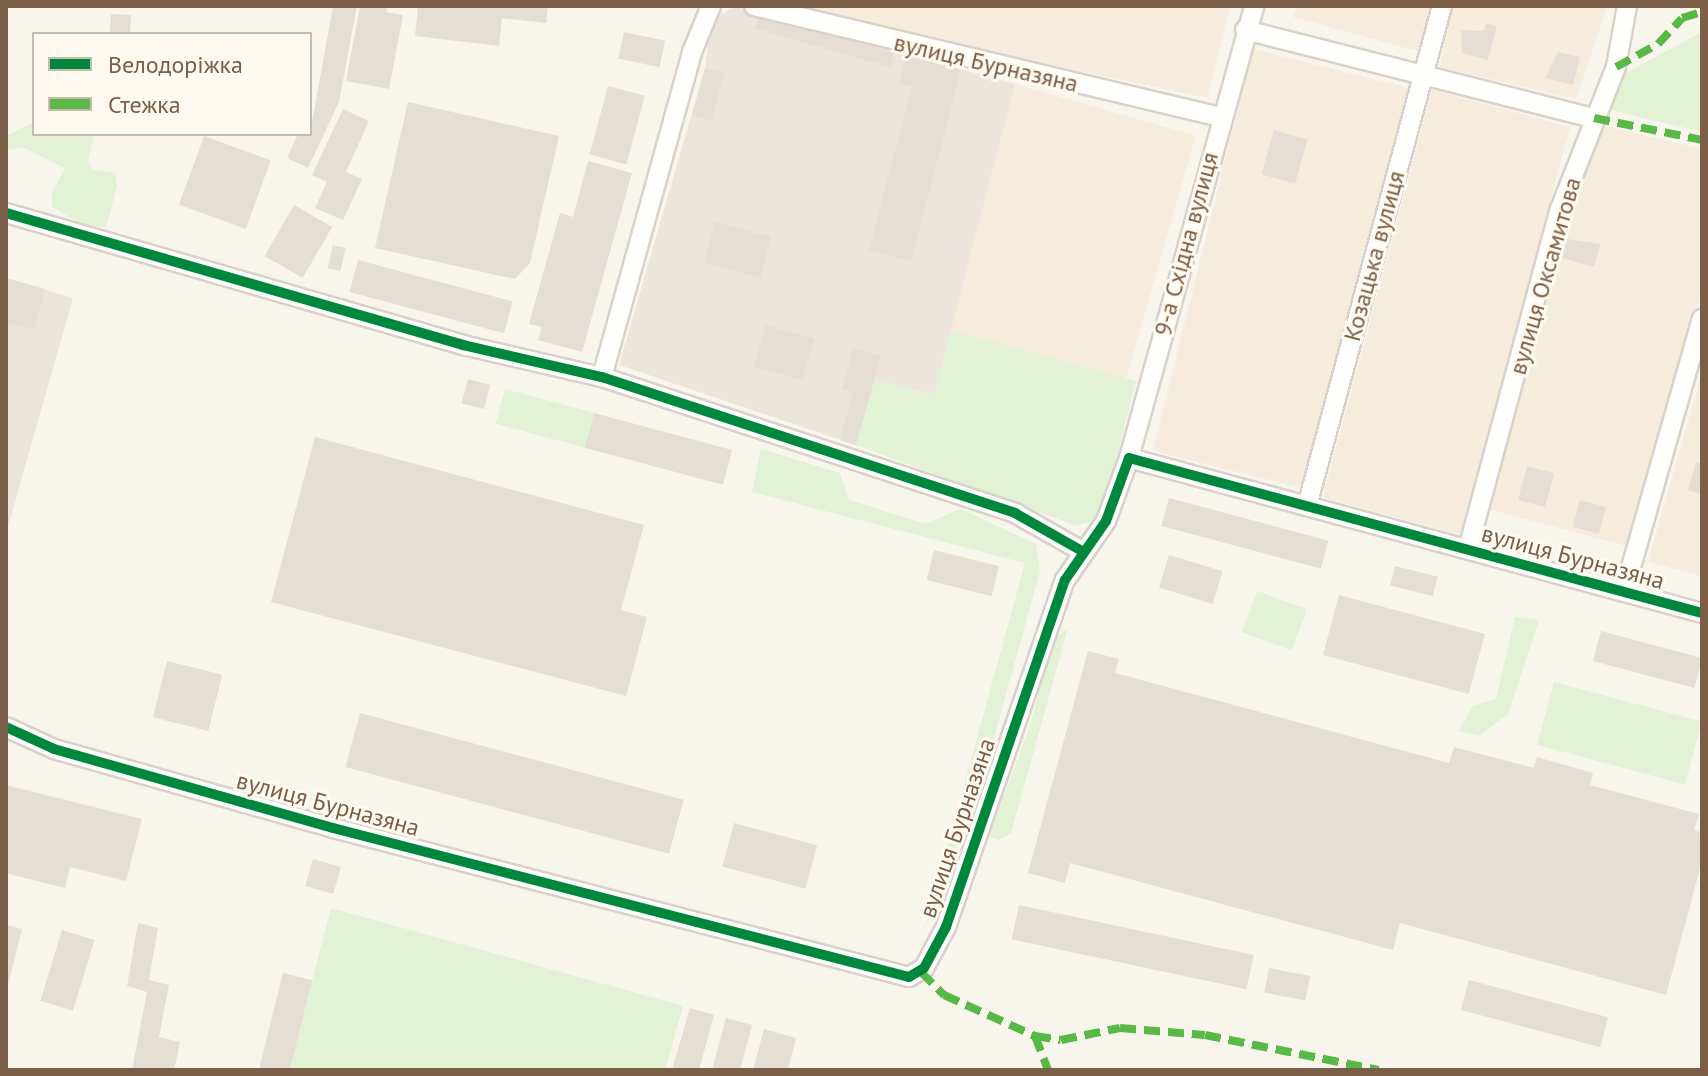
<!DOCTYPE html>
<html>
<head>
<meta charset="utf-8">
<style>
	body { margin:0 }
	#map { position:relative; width:1708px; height:1076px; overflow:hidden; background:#f8f5ec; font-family:"PT Sans",sans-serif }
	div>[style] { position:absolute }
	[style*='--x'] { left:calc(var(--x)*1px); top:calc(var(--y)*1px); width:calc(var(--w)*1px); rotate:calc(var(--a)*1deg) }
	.residential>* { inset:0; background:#f5ecdc; transform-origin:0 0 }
	.industrial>* { inset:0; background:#ece5dc }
	.green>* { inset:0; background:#e3f1d5; transform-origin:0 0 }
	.building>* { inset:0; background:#e5ded3; transform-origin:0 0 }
	.roads { filter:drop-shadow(2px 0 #d8d2ca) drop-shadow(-2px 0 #d8d2ca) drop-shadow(0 2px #d8d2ca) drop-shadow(0 -2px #d8d2ca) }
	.street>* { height:18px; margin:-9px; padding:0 9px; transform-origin:9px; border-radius:9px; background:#fefefc }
	.quiet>* { height:8px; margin-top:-4px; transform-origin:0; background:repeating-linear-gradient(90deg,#58b947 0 16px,transparent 0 24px) }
	.cycleway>* { height:10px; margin:-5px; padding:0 5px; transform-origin:5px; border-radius:5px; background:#00873e }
	span { translate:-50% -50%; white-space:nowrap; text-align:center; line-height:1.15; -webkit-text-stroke:6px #fffaef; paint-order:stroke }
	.street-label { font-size:24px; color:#7b5e47 }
	.frame { position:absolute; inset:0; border:8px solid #7b5e47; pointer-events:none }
	.legend { position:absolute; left:32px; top:32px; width:280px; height:104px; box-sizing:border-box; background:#fffaef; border:2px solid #cabcac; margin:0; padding:10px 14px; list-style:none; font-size:24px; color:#7b5e47 }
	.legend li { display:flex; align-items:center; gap:16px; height:40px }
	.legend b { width:40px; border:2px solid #cabcac }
</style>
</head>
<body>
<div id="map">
	<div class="residential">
		<i style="clip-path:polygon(773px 6px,1230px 6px,1208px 98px)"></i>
		<i style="clip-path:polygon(1298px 6px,1432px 6px,1421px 52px,1293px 17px)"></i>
		<i style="clip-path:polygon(1452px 6px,1607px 6px,1576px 99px,1440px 67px)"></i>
		<i style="left:1253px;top:49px;width:162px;height:414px;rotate:14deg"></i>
		<i style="left:1015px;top:84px;width:188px;height:254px;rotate:16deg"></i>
		<i style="left:1432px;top:90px;width:143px;height:422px;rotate:15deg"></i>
		<i style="clip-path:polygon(1598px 124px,1702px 149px,1702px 290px,1627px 546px,1487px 509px)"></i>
		<i style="clip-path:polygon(1702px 373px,1702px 576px,1648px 562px)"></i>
	</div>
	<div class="industrial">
		<i style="clip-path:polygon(735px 7px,1015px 84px,934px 395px,875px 379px,856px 445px,619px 365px,705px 68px,711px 19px)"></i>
		<i style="clip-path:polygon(6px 278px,73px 298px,6px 534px)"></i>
	</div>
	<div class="green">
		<i style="clip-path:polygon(1702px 32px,1702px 132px,1603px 108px,1617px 78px)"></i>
		<i style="clip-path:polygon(34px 122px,34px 134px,94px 134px,88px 161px,92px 169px,115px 173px,117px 186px,106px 227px,85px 226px,52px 207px,52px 193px,65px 168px,23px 147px,8px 150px,6px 160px,6px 136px)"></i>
		<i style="clip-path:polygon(951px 330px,1136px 381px,1103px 511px,1091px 521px,1077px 526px,856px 445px,875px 379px,933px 395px)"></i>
		<i style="left:505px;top:389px;width:92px;height:36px;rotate:15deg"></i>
		<i style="clip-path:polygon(761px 449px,840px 473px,849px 500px,926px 524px,960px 509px,1036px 544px,1040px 571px,980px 789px,924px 931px,1025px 563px,752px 492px)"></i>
		<i style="left:1257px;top:591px;width:53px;height:44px;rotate:20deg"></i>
		<i style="clip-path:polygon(1515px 617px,1539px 620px,1508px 714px,1479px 736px,1459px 731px,1473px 706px,1496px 699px)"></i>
		<i style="clip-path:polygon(1068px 628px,1011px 833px,999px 840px,989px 836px,1029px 729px,1053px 639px)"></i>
		<i style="left:1554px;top:682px;width:153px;height:65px;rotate:15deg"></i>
		<i style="clip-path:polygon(331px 908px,683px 1006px,665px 1070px,289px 1070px)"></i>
	</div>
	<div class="building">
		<i style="clip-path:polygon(333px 6px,357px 6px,339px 102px,308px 168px,287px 158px,298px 134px,310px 134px)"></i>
		<i style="clip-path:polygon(360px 6px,388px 6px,386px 12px,403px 15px,389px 89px,346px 81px)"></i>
		<i style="clip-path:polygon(418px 6px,548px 6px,546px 23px,502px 18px,499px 46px,415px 36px)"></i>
		<i style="left:111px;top:14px;width:20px;height:20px;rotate:3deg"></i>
		<i style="left:759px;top:14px;width:141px;height:15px;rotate:16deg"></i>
		<i style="clip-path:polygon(1486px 23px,1497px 26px,1488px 60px,1462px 53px,1461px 30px,1484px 31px)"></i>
		<i style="left:624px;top:32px;width:42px;height:27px;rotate:12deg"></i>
		<i style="clip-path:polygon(1558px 52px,1580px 57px,1573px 85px,1545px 78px)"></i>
		<i style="clip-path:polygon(907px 55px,961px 70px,911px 261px,869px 250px,912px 87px,899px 83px)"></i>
		<i style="left:705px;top:68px;width:20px;height:49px;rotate:15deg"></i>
		<i style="left:608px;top:86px;width:38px;height:71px;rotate:15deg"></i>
		<i style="clip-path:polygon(408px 102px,559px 136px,530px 263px,515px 279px,375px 248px)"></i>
		<i style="clip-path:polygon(343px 109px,369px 121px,346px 172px,362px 179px,343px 220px,315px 208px,327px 182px,312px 175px)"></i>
		<i style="left:1274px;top:130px;width:35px;height:46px;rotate:16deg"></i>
		<i style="left:204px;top:136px;width:71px;height:73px;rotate:20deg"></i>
		<i style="clip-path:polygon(588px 161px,632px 173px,582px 352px,538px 340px,542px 327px,529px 324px,560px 213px,573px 217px)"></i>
		<i style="left:294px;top:205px;width:44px;height:59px;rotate:30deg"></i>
		<i style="left:715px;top:222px;width:58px;height:42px;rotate:15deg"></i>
		<i style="clip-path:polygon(1567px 239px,1600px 244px,1594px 267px,1562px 258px)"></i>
		<i style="left:333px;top:245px;width:13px;height:24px;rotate:13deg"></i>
		<i style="left:358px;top:260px;width:160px;height:33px;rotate:15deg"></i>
		<i style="clip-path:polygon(6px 278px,45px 289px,34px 330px,6px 323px)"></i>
		<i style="left:766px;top:325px;width:50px;height:43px;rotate:16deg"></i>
		<i style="clip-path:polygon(853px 348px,881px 356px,856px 445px,840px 440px,853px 392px,842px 389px)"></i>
		<i style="left:468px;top:379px;width:23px;height:25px;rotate:15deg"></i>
		<i style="left:594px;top:413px;width:143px;height:36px;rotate:15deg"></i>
		<i style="clip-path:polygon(315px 437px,644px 525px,621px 610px,647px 617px,626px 696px,271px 602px)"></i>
		<i style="clip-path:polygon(1696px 462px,1702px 464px,1702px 494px,1688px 490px)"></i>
		<i style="left:1527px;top:466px;width:28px;height:35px;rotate:15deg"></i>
		<i style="left:1169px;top:498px;width:165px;height:29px;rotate:15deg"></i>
		<i style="left:1580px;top:500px;width:27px;height:28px;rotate:15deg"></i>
		<i style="left:934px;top:550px;width:67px;height:31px;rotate:14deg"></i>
		<i style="left:1169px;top:555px;width:56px;height:34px;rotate:17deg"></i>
		<i style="left:1395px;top:566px;width:44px;height:20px;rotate:14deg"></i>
		<i style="left:1339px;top:595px;width:151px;height:62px;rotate:15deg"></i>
		<i style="left:1601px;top:631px;width:105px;height:31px;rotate:15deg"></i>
		<i style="clip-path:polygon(1088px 651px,1119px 659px,1115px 673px,1449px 763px,1454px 747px,1534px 768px,1537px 757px,1593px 773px,1590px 785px,1699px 814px,1694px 830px,1702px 833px,1702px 861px,1666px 995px,1400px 923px,1393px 950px,1070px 863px,1065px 883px,1028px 873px)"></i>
		<i style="left:167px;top:661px;width:57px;height:58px;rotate:14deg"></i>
		<i style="left:360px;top:713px;width:335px;height:56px;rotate:15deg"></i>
		<i style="clip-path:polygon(6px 785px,142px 819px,126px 881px,70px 867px,65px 888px,6px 873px)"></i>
		<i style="left:734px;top:823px;width:86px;height:45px;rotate:15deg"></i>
		<i style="left:313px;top:859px;width:29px;height:28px;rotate:16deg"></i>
		<i style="left:1019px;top:905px;width:240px;height:35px;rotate:12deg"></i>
		<i style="clip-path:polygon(138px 923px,158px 928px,149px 980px,169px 985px,159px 1037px,180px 1042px,174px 1070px,132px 1070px,147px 992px,127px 986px)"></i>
		<i style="clip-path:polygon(6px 925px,22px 929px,7px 989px,6px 988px)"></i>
		<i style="left:62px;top:930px;width:34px;height:74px;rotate:17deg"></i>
		<i style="left:1269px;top:968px;width:42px;height:25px;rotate:11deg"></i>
		<i style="left:283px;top:973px;width:30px;height:100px;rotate:14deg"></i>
		<i style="left:1469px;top:980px;width:144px;height:31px;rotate:15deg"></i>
		<i style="clip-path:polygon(690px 1008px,714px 1015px,699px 1070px,672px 1070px)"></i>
		<i style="left:726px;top:1018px;width:27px;height:54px;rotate:15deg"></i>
		<i style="clip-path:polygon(764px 1029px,796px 1038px,788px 1070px,753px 1070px)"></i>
	</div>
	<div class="roads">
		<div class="street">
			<i style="--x:754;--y:6;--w:478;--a:13.4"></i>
			<i style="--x:1245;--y:30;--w:360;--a:14.2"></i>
			<i style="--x:6;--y:213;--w:476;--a:16.1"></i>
			<i style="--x:463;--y:345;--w:143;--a:13"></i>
			<i style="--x:602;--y:377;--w:435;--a:18.2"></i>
			<i style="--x:1015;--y:513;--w:75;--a:29.6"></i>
			<i style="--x:602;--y:377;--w:337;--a:-74.5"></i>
			<i style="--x:692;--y:52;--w:50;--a:-67.6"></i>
			<i style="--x:1129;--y:458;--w:469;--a:-74.5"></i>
			<i style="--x:1307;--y:506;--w:518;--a:-74.89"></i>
			<i style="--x:1468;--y:549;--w:352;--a:-74.9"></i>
			<i style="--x:1560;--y:209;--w:153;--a:-68.5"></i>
			<i style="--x:1616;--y:67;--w:62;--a:-79.8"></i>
			<i style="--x:1624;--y:592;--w:284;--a:-74.1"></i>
			<i style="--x:6;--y:727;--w:53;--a:24.6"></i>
			<i style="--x:54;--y:749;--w:290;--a:15.8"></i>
			<i style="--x:333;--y:828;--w:595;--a:14.5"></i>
			<i style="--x:909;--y:977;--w:17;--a:-31"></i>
			<i style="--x:924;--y:968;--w:47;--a:-61.8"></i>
			<i style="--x:946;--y:927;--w:367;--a:-71.1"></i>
			<i style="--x:1065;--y:580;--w:72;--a:-55.2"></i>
			<i style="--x:1106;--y:521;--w:67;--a:-69.9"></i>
			<i style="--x:1129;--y:458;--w:594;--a:15.14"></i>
		</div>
	</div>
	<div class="quiet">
		<i style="--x:1616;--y:67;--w:48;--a:-28.7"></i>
		<i style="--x:1658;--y:44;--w:35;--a:-47"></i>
		<i style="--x:1682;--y:18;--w:21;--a:-17"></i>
		<i style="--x:1594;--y:118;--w:110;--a:11.5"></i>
		<i style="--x:921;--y:972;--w:33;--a:45"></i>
		<i style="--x:944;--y:995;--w:100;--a:24.3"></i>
		<i style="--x:1035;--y:1036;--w:26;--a:9"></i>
		<i style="--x:1061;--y:1040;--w:60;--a:-11.5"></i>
		<i style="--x:1120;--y:1028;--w:85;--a:4.7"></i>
		<i style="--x:1205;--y:1035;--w:177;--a:11.4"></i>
		<i style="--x:1035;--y:1036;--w:36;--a:69"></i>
	</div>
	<div class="cycleway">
		<i style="--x:6;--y:213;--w:476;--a:16.1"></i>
		<i style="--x:463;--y:345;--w:143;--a:13"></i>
		<i style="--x:602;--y:377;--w:435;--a:18.2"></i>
		<i style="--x:1015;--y:513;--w:75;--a:29.6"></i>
		<i style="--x:6;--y:727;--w:53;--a:24.6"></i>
		<i style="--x:54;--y:749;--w:290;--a:15.8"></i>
		<i style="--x:333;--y:828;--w:595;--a:14.5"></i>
		<i style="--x:909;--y:977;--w:17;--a:-31"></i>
		<i style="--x:924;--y:968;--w:47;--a:-61.8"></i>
		<i style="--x:946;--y:927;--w:367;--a:-71.1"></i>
		<i style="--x:1065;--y:580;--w:72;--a:-55.2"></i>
		<i style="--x:1106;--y:521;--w:67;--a:-69.9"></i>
		<i style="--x:1129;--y:458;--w:594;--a:15.14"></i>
	</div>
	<div class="street-label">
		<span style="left:986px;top:63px;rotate:13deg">вулиця Бурназяна</span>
		<span style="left:1186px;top:244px;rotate:-75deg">9-а Східна вулиця</span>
		<span style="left:1374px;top:256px;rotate:-75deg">Козацька вулиця</span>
		<span style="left:1545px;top:276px;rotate:-74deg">вулиця Оксамитова</span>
		<span style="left:1573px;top:557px;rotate:15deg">вулиця Бурназяна</span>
		<span style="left:328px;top:804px;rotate:15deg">вулиця Бурназяна</span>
		<span style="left:957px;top:828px;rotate:-71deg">вулиця Бурназяна</span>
	</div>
	<div class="frame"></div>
	<ul class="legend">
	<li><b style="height:10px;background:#00873e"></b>Велодоріжка</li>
	<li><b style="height:10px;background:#58b947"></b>Стежка</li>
	</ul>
</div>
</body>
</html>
